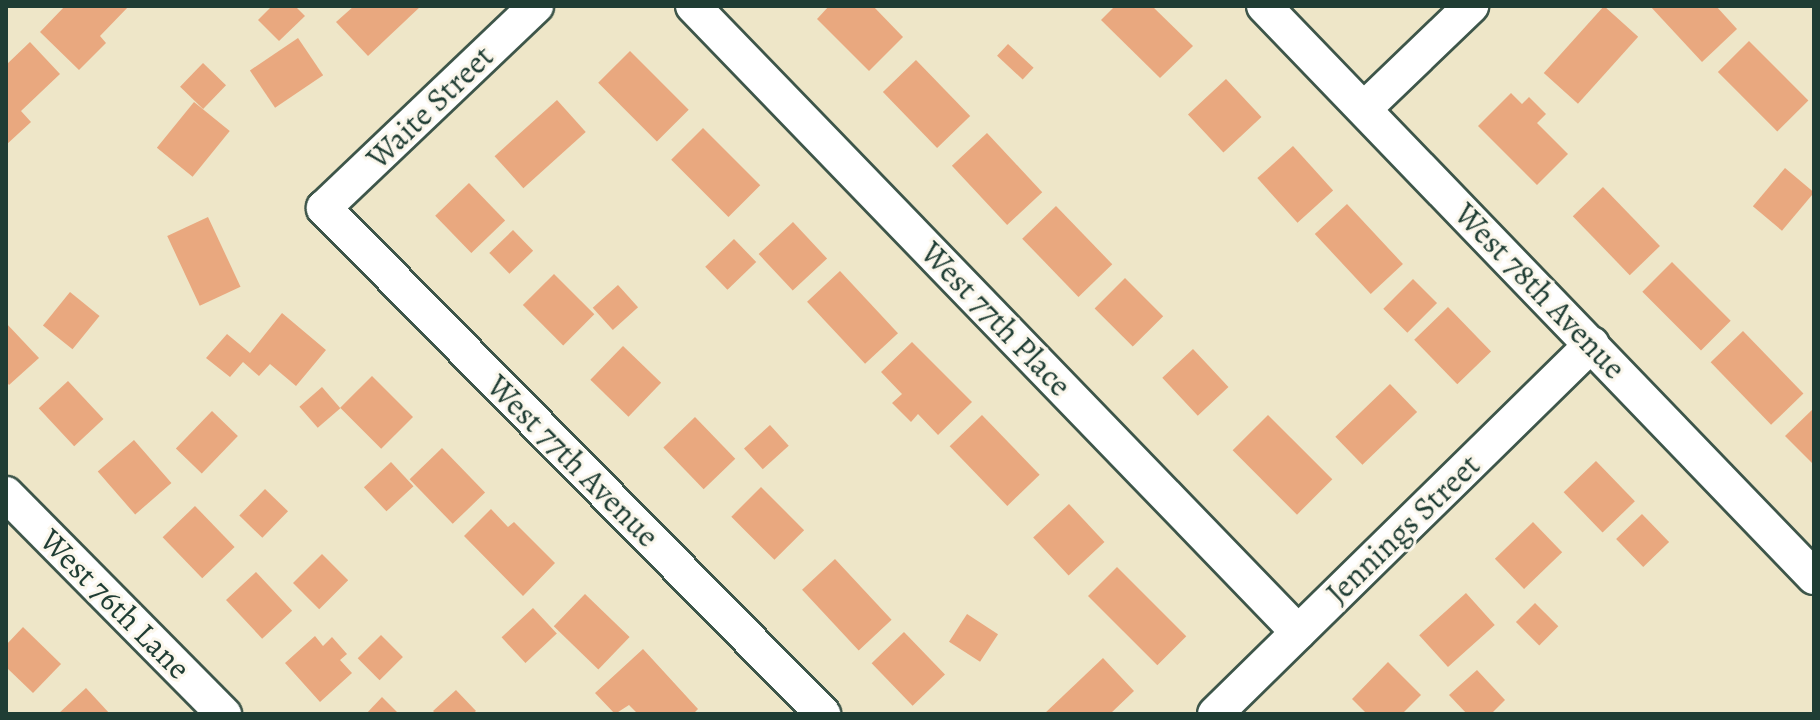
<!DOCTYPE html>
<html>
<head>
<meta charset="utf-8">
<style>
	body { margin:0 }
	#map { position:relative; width:1820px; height:720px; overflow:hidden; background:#eee6c8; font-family:Alegreya,serif }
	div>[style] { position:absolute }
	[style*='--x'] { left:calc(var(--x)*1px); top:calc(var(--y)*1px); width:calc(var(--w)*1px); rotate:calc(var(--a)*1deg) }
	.building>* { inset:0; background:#e9a87f; transform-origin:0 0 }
	.roads { filter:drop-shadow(2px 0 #3e564a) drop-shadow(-2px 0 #3e564a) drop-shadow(0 2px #3e564a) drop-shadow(0 -2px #3e564a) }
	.minor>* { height:34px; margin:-17px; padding:0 17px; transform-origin:17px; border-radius:17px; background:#fff }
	span { translate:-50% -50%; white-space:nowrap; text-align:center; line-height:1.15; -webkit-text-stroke:6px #fbf7ec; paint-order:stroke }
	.street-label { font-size:32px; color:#1f3d34 }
	.frame { position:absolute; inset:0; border:8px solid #1f3d34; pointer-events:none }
</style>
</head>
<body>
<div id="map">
	<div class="building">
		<i style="clip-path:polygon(65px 6px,129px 6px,100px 36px,106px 43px,79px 70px,40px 32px)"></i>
		<i style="clip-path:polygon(272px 6px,295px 6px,305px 16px,279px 41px,258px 20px)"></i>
		<i style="clip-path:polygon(354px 6px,421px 6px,368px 56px,336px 22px)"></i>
		<i style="clip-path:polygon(829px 6px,873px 6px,903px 37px,869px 71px,817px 19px)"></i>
		<i style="clip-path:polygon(1115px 6px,1152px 6px,1193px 46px,1160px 78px,1101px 20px)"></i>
		<i style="left:1604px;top:6px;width:46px;height:90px;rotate:42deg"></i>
		<i style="clip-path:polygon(1650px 6px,1716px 6px,1737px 29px,1702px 62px)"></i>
		<i style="left:298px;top:38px;width:45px;height:58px;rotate:56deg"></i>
		<i style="left:1749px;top:41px;width:84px;height:44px;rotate:45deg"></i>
		<i style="clip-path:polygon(30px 42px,60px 74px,21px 111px,31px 122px,6px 145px,6px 65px)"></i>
		<i style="left:1008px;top:44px;width:35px;height:16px;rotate:43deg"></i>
		<i style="left:630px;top:51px;width:83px;height:45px;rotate:45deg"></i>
		<i style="left:916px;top:60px;width:78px;height:46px;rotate:46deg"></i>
		<i style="left:203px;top:63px;width:32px;height:33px;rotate:44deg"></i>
		<i style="left:1226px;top:79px;width:52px;height:52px;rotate:47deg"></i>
		<i style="clip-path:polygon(1511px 93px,1522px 104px,1529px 97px,1546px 114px,1537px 123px,1568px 154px,1537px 185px,1478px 126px)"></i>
		<i style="left:557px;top:100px;width:43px;height:84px;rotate:48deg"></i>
		<i style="left:194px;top:102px;width:46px;height:59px;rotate:39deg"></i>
		<i style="left:703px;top:128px;width:81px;height:45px;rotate:45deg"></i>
		<i style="left:987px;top:133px;width:81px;height:48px;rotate:47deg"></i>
		<i style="left:1293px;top:146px;width:60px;height:48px;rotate:48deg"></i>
		<i style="left:1785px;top:168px;width:38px;height:50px;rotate:40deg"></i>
		<i style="left:469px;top:183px;width:52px;height:47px;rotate:46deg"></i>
		<i style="left:1603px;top:187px;width:82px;height:42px;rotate:46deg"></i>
		<i style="left:1347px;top:204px;width:82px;height:44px;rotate:47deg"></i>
		<i style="left:1056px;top:206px;width:81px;height:47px;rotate:46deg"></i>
		<i style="left:208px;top:217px;width:77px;height:45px;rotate:65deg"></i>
		<i style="left:793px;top:222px;width:50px;height:47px;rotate:47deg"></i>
		<i style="left:513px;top:230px;width:29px;height:33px;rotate:46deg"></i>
		<i style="left:734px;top:239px;width:32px;height:40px;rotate:46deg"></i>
		<i style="left:1672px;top:262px;width:83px;height:42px;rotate:45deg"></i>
		<i style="left:840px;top:271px;width:85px;height:45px;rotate:47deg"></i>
		<i style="left:554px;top:274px;width:57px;height:44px;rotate:45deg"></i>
		<i style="left:1125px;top:278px;width:54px;height:43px;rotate:45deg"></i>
		<i style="left:1413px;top:279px;width:34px;height:42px;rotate:45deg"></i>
		<i style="left:618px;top:285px;width:30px;height:34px;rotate:48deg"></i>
		<i style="left:70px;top:292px;width:38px;height:43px;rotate:39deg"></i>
		<i style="left:1448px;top:307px;width:62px;height:47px;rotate:46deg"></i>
		<i style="clip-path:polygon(282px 313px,326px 350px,296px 386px,270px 364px,259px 376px,243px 362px,230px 377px,206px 358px,227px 334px,250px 353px)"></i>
		<i style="clip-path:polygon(6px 323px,39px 358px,9px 385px,6px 381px)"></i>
		<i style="left:1743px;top:331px;width:87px;height:45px;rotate:46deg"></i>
		<i style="clip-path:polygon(912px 342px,972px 402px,938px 435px,918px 414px,911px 422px,892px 403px,902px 394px,881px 372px)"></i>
		<i style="left:623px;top:346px;width:53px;height:47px;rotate:44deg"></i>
		<i style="left:1193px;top:349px;width:52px;height:42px;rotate:47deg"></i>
		<i style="left:372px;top:376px;width:58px;height:45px;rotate:45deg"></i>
		<i style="left:68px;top:381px;width:52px;height:40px;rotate:47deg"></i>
		<i style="left:1390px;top:384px;width:39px;height:76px;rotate:46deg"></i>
		<i style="left:322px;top:387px;width:28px;height:30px;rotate:49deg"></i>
		<i style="clip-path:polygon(1814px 408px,1814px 465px,1785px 436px)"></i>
		<i style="left:212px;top:411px;width:36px;height:52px;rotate:44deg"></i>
		<i style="left:982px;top:415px;width:83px;height:45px;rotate:46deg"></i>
		<i style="left:1268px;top:415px;width:91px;height:50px;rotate:45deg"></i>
		<i style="left:695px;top:417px;width:58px;height:44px;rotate:46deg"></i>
		<i style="left:770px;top:425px;width:28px;height:35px;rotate:48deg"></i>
		<i style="left:134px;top:440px;width:57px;height:48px;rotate:49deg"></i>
		<i style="left:442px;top:448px;width:62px;height:45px;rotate:46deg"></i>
		<i style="left:1596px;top:461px;width:56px;height:45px;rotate:46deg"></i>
		<i style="left:391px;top:462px;width:33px;height:37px;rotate:47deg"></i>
		<i style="left:761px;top:487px;width:61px;height:42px;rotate:45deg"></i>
		<i style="left:265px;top:489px;width:32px;height:37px;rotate:44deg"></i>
		<i style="left:1069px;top:504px;width:52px;height:49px;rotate:47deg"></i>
		<i style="left:195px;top:506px;width:57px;height:45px;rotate:46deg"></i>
		<i style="clip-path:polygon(491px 509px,508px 527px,514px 522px,555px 563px,523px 596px,464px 536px)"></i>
		<i style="left:1642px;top:514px;width:39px;height:36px;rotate:46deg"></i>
		<i style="left:1533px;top:522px;width:42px;height:53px;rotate:46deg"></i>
		<i style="left:322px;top:554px;width:37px;height:41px;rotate:45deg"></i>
		<i style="left:835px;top:559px;width:83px;height:45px;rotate:47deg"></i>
		<i style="left:1117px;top:567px;width:98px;height:41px;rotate:45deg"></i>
		<i style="left:256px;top:572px;width:53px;height:41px;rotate:47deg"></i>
		<i style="left:1466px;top:593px;width:43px;height:63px;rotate:48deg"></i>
		<i style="left:585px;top:594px;width:62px;height:45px;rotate:44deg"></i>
		<i style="left:1535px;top:603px;width:33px;height:27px;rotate:45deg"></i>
		<i style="left:533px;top:608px;width:35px;height:43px;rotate:47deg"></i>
		<i style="left:967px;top:614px;width:37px;height:33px;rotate:33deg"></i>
		<i style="clip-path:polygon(23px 627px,61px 664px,33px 693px,6px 667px,6px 645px)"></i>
		<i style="left:904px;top:632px;width:59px;height:45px;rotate:46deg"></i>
		<i style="left:381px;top:635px;width:31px;height:33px;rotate:45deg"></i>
		<i style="clip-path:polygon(315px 636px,323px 646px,332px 637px,347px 654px,340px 660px,352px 673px,320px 702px,285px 663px)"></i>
		<i style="clip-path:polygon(643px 649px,698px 709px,693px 714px,638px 714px,629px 705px,615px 714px,595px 693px)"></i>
		<i style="clip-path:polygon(1103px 658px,1134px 691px,1110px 714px,1044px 714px)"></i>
		<i style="clip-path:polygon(1388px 662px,1421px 695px,1402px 714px,1367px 714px,1352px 699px)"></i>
		<i style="clip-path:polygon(1477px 670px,1505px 700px,1491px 714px,1467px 714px,1449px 695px)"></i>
		<i style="clip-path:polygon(86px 688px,110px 714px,58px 714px)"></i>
		<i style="clip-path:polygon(456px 690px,476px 711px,472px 714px,436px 714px,433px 711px)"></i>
		<i style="clip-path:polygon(382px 697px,399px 714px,366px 714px)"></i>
	</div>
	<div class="roads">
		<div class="minor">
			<i style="--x:536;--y:6;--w:293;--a:136.4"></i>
			<i style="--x:324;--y:208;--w:711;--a:45.4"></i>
			<i style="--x:693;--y:6;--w:871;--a:45.98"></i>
			<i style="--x:1264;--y:6;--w:793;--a:46.07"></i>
			<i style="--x:1364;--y:109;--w:149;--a:-43.9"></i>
			<i style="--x:6;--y:494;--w:310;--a:45.3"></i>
			<i style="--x:1215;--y:714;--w:528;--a:-44.46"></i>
		</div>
	</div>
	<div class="street-label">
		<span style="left:430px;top:107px;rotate:-44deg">Waite Street</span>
		<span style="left:1540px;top:291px;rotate:46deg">West 78th Avenue</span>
		<span style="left:996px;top:319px;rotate:46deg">West 77th Place</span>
		<span style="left:573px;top:461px;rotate:45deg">West 77th Avenue</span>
		<span style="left:1403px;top:529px;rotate:-44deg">Jennings Street</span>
		<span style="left:115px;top:604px;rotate:45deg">West 76th Lane</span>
	</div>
	<div class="frame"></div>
</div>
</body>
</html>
